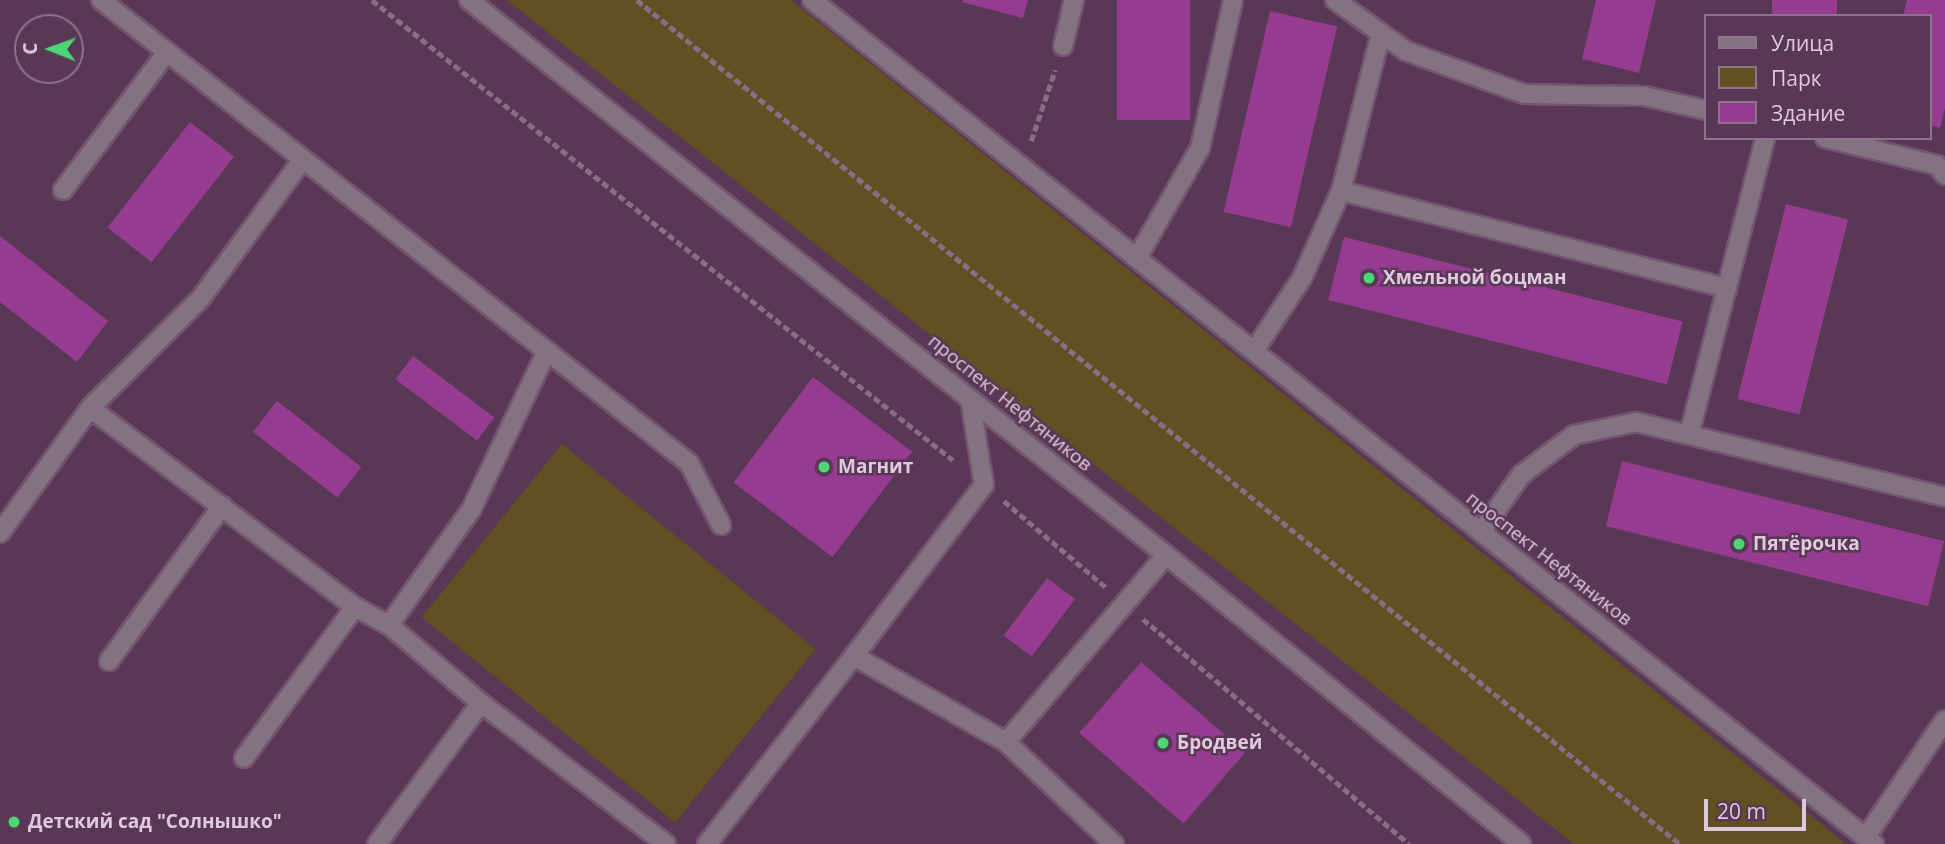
<!DOCTYPE html>
<html>
<head>
<meta charset="utf-8">
<style>
	body { margin:0 }
	#map { position:relative; width:1945px; height:844px; overflow:hidden; background:#593856; font-family:"Open Sans",sans-serif }
	div>[style] { position:absolute }
	[style*='--x'] { left:calc(var(--x)*1px); top:calc(var(--y)*1px); width:calc(var(--w)*1px); rotate:calc(var(--a)*1deg) }
	.green>* { inset:0; background:#615021; transform-origin:0 0 }
	.building>* { inset:0; background:#953c90; transform-origin:0 0 }
	.path>* { height:4.5px; margin-top:-2.25px; transform-origin:0; background:repeating-linear-gradient(90deg,#896c86 0 7px,transparent 0 10.5px) }
	.roads { filter:drop-shadow(2px 0 #745571) drop-shadow(-2px 0 #745571) drop-shadow(0 2px #745571) drop-shadow(0 -2px #745571) }
	.minor>* { height:18px; margin:-9px; padding:0 9px; transform-origin:9px; border-radius:9px; background:#837280 }
	.dots>* { width:19px; height:19px; translate:-50% -50%; box-sizing:border-box; border:4px solid #593856; border-radius:50% }
	span { translate:-50% -50%; white-space:nowrap; text-align:center; line-height:1.15; -webkit-text-stroke:5px #593856; paint-order:stroke }
	.poi-label { font-size:19px; color:#dfcadc; font-weight:700 }
	.left { translate:0 -50%; text-align:left }
	.street-label { font-size:19px; color:#dfcadc }
	.legend { position:absolute; left:1704px; top:14px; width:228px; height:126px; box-sizing:border-box; background:#593856; border:2px solid #8f728c; margin:0; padding:9px 12px; list-style:none; font-size:21px; color:#dfcadc }
	.legend li { display:flex; align-items:center; gap:14px; height:35px }
	.legend b { width:35px; border:2px solid #8f728c }
	.north { position:absolute; left:14px; top:14px; width:70px; height:70px; box-sizing:border-box; background:#593856; border:2px solid #8f728c; border-radius:50%; rotate:271deg; font-size:19px; font-weight:700; line-height:28px; text-align:center; color:#dfcadc }
	.north::after { content:''; display:block; margin:auto; width:24px; height:32px; background:#4cd676; clip-path:polygon(50% 0,100% 100%,50% 72%,0 100%) }
	.scale { position:absolute; left:1704px; top:799px; width:102px; height:32px; box-sizing:border-box; border:4px solid #dfcadc; border-top:0; padding-left:9px; font-size:21px; line-height:24px; white-space:nowrap; color:#dfcadc; -webkit-text-stroke:5px #593856; paint-order:stroke }
</style>
</head>
<body>
<div id="map">
	<div class="green">
		<i style="clip-path:polygon(507px 0,791px 0,1846px 844px,1574px 844px)"></i>
		<i style="left:562px;top:444px;width:326px;height:223px;rotate:39deg"></i>
	</div>
	<div class="building">
		<i style="clip-path:polygon(963px 0,1028px 0,1023px 18px,962px 2px)"></i>
		<i style="left:1117px;top:0;width:73px;height:120px"></i>
		<i style="clip-path:polygon(1596px 0,1656px 0,1639px 73px,1582px 59px)"></i>
		<i style="left:1772px;top:0;width:65px;height:16px"></i>
		<i style="clip-path:polygon(1907px 0,1945px 0,1945px 108px,1940px 128px,1929px 125px,1929px 16px,1903px 16px)"></i>
		<i style="left:1270px;top:11px;width:69px;height:206px;rotate:13deg"></i>
		<i style="left:190px;top:122px;width:56px;height:134px;rotate:38deg"></i>
		<i style="left:1786px;top:204px;width:64px;height:201px;rotate:14deg"></i>
		<i style="clip-path:polygon(0 236px,108px 321px,77px 362px,0 302px)"></i>
		<i style="left:1344px;top:237px;width:349px;height:65px;rotate:14deg"></i>
		<i style="left:413px;top:356px;width:102px;height:29px;rotate:37deg"></i>
		<i style="left:813px;top:377px;width:124px;height:132px;rotate:37deg"></i>
		<i style="left:277px;top:401px;width:107px;height:39px;rotate:38deg"></i>
		<i style="left:1622px;top:461px;width:332px;height:67px;rotate:14deg"></i>
		<i style="left:1047px;top:578px;width:35px;height:72px;rotate:37deg"></i>
		<i style="left:1141px;top:662px;width:138px;height:94px;rotate:41deg"></i>
	</div>
	<div class="path">
		<i style="--x:372;--y:0;--w:741;--a:38.37"></i>
		<i style="--x:637;--y:0;--w:1342;--a:38.98"></i>
		<i style="--x:1031;--y:141;--w:75;--a:-71.3"></i>
		<i style="--x:1004;--y:501;--w:135;--a:40.2"></i>
		<i style="--x:1143;--y:619;--w:348;--a:40.2"></i>
	</div>
	<div class="roads">
		<div class="minor">
			<i style="--x:101;--y:0;--w:748;--a:38.22"></i>
			<i style="--x:689;--y:463;--w:70;--a:62.7"></i>
			<i style="--x:469;--y:0;--w:891;--a:38.53"></i>
			<i style="--x:1166;--y:555;--w:458;--a:39.1"></i>
			<i style="--x:812;--y:0;--w:1357;--a:38.48"></i>
			<i style="--x:1335;--y:0;--w:87;--a:35.7"></i>
			<i style="--x:1406;--y:51;--w:126;--a:20"></i>
			<i style="--x:1524;--y:94;--w:120;--a:1"></i>
			<i style="--x:1644;--y:96;--w:63;--a:12.9"></i>
			<i style="--x:1381;--y:33;--w:163;--a:104.2"></i>
			<i style="--x:1341;--y:191;--w:398;--a:14.1"></i>
			<i style="--x:1063;--y:46;--w:47;--a:-76.6"></i>
			<i style="--x:1825;--y:138;--w:115;--a:13.6"></i>
			<i style="--x:1937;--y:165;--w:13;--a:51"></i>
			<i style="--x:63;--y:190;--w:173;--a:-53"></i>
			<i style="--x:1137;--y:258;--w:127;--a:-60.2"></i>
			<i style="--x:1200;--y:148;--w:152;--a:-77.4"></i>
			<i style="--x:1254;--y:351;--w:87;--a:-56.7"></i>
			<i style="--x:1302;--y:278;--w:95;--a:-65.9"></i>
			<i style="--x:90;--y:408;--w:156;--a:-44.7"></i>
			<i style="--x:201;--y:298;--w:172;--a:-53.7"></i>
			<i style="--x:1689;--y:435;--w:307;--a:-75.6"></i>
			<i style="--x:1481;--y:532;--w:70;--a:-54.9"></i>
			<i style="--x:1521;--y:475;--w:66;--a:-37"></i>
			<i style="--x:1574;--y:435;--w:63;--a:-11.8"></i>
			<i style="--x:1636;--y:422;--w:318;--a:13.6"></i>
			<i style="--x:0;--y:533;--w:154;--a:-54.2"></i>
			<i style="--x:90;--y:408;--w:331;--a:36.9"></i>
			<i style="--x:355;--y:607;--w:38;--a:28"></i>
			<i style="--x:389;--y:625;--w:121;--a:40.3"></i>
			<i style="--x:481;--y:703;--w:233;--a:37.3"></i>
			<i style="--x:389;--y:625;--w:143;--a:-54.6"></i>
			<i style="--x:472;--y:508;--w:174;--a:-64.5"></i>
			<i style="--x:854;--y:656;--w:215;--a:-52.8"></i>
			<i style="--x:984;--y:485;--w:87;--a:-99.2"></i>
			<i style="--x:109;--y:661;--w:192;--a:-53.9"></i>
			<i style="--x:1006;--y:742;--w:149;--a:43.4"></i>
			<i style="--x:244;--y:758;--w:187;--a:-53.7"></i>
			<i style="--x:1866;--y:837;--w:141;--a:-56"></i>
			<i style="--x:377;--y:844;--w:175;--a:-53.6"></i>
			<i style="--x:707;--y:844;--w:239;--a:-52"></i>
			<i style="--x:854;--y:656;--w:175;--a:29.5"></i>
			<i style="--x:1006;--y:742;--w:246;--a:-49.4"></i>
		</div>
	</div>
	<div class="dots">
		<i style="left:1369px;top:278px;background:#4cd676"></i>
		<i style="left:824px;top:467px;background:#4cd676"></i>
		<i style="left:1739px;top:544px;background:#4cd676"></i>
		<i style="left:1163px;top:743px;background:#4cd676"></i>
		<i style="left:14px;top:822px;background:#4cd676"></i>
	</div>
	<div class="poi-label">
		<span class="left" style="left:1383px;top:278px">Хмельной боцман</span>
		<span class="left" style="left:838px;top:467px">Магнит</span>
		<span class="left" style="left:1753px;top:544px">Пятёрочка</span>
		<span class="left" style="left:1177px;top:743px">Бродвей</span>
		<span class="left" style="left:28px;top:822px">Детский сад "Солнышко"</span>
	</div>
	<div class="street-label">
		<span style="left:1010px;top:403px;rotate:39deg">проспект Нефтяников</span>
		<span style="left:1549px;top:559px;rotate:38deg">проспект Нефтяников</span>
	</div>
	<ul class="legend">
	<li><b style="height:9px;background:#837280"></b>Улица</li>
	<li><b style="height:19px;background:#615021"></b>Парк</li>
	<li><b style="height:19px;background:#953c90"></b>Здание</li>
	</ul>
	<div class="north">С</div>
	<div class="scale">20 m</div>
</div>
</body>
</html>
